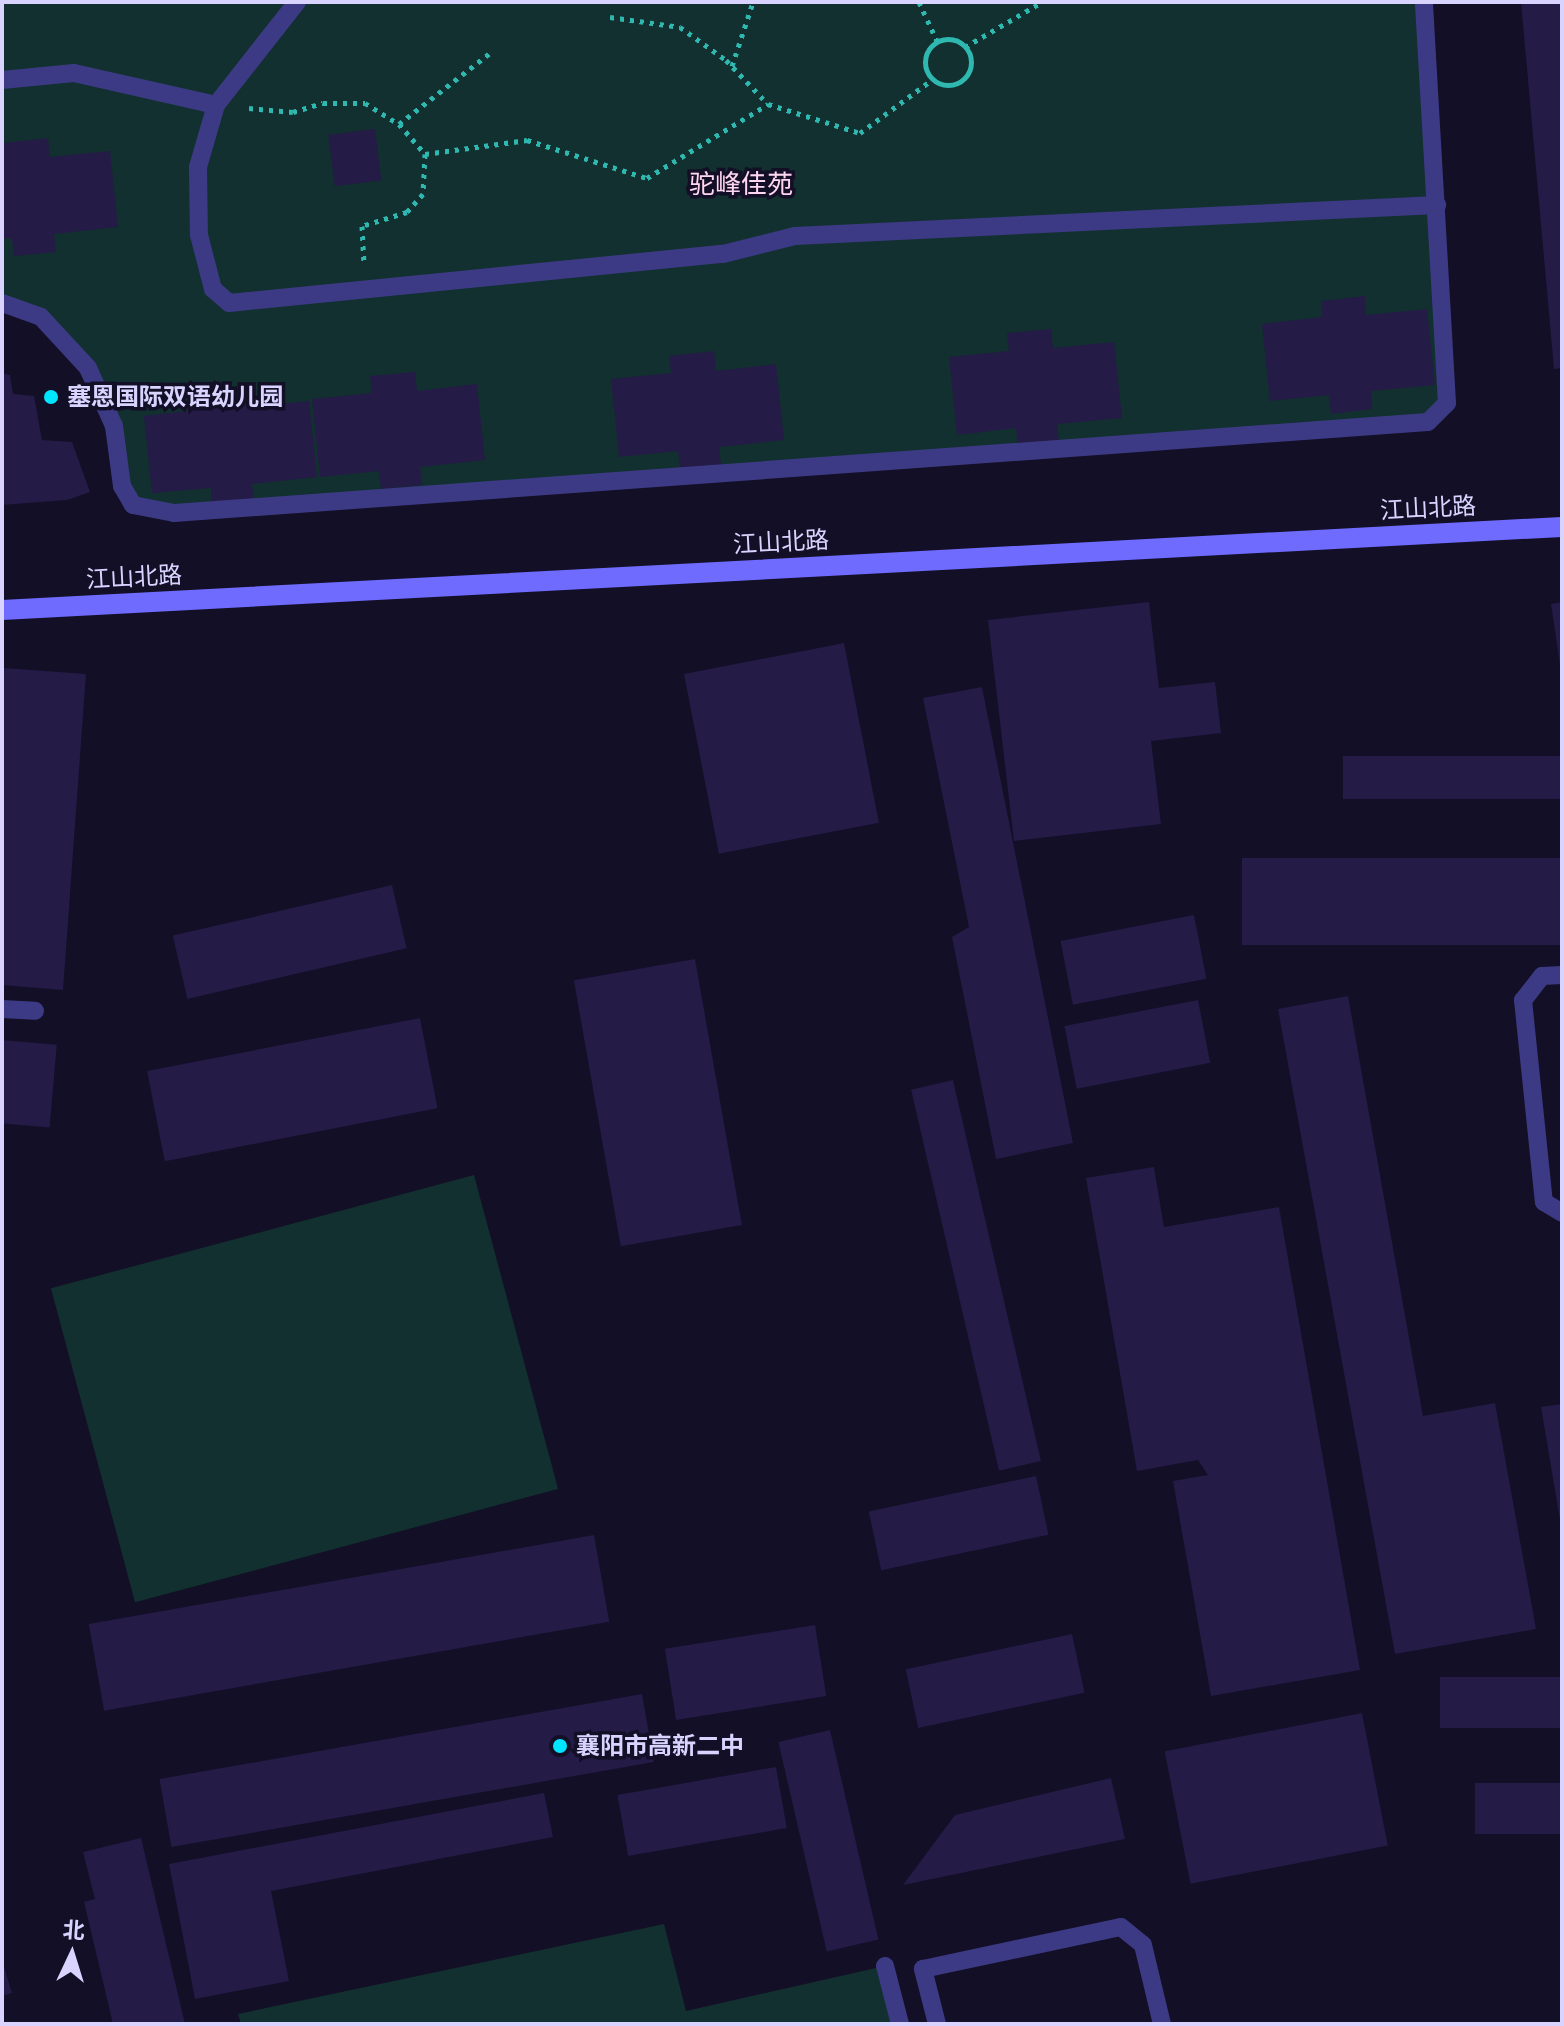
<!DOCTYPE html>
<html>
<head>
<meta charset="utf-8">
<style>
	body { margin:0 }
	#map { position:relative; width:1564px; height:2026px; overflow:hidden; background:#130f26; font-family:"Archivo Narrow","Noto Sans SC",sans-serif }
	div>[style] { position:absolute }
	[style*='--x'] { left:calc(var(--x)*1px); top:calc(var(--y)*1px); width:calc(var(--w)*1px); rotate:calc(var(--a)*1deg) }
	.green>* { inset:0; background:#12302f; transform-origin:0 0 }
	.building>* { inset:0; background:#241b47; transform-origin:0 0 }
	.path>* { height:5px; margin-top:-2.5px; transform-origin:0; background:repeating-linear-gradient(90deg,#2fb8b0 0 4px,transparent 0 10px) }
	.path>.ring { margin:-2.5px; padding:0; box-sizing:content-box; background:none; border:5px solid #2fb8b0; border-radius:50% }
	.lane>* { height:18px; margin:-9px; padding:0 9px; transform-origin:9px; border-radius:9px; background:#3d3a85 }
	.secondary>* { height:20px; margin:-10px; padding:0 10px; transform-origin:10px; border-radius:10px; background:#6f6bff }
	.dots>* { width:22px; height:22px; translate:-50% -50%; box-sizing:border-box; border:4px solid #130f26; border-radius:50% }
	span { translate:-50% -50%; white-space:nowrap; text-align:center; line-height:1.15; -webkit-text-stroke:7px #130f26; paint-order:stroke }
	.poi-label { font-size:24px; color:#d9d4ff; font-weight:700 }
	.left { translate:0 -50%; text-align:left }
	.street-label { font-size:24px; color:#d9d4ff }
	.neighbourhood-label { font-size:26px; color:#ffd6f0 }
	.frame { position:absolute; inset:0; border:4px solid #d9d4ff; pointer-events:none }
	.north { position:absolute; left:32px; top:1914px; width:80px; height:80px; -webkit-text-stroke:6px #130f26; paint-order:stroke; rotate:4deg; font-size:22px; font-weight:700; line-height:32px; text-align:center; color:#d9d4ff }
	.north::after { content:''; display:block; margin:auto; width:28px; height:36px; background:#d9d4ff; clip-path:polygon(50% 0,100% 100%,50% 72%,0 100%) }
</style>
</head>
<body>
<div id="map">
	<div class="green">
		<i style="clip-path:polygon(2px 2px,1424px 2px,1447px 403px,1428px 422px,174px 513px,133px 505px,88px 368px,41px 317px,2px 303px)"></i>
		<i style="left:474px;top:1175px;width:325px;height:438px;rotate:75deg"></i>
		<i style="clip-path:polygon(664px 1924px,686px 2011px,885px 1966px,900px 2024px,241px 2024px,238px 2014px)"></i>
	</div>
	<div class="building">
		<i style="clip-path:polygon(1521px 2px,1562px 2px,1562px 368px,1554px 369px)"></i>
		<i style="left:375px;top:129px;width:52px;height:47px;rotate:83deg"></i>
		<i style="clip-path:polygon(48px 138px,50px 157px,110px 151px,118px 227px,54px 234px,56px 252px,14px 256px,12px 238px,2px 239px,4px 143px)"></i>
		<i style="clip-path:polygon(1365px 296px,1366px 315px,1427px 309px,1435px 385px,1371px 391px,1372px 409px,1331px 414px,1329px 395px,1270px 401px,1262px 324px,1322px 317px,1321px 301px)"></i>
		<i style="clip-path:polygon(1051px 329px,1053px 348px,1114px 342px,1122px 418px,1057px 424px,1059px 442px,1018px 447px,1016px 428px,957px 435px,949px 357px,1009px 351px,1007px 333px)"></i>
		<i style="clip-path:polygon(714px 351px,716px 371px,776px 364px,784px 440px,719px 447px,721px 465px,680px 469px,678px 451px,619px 457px,611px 379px,671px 373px,669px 356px)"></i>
		<i style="clip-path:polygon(415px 372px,417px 391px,477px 384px,485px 460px,420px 467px,422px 485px,381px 489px,379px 471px,320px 477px,312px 399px,372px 393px,370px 376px)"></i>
		<i style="clip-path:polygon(2px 373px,10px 375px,13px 394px,34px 396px,42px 440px,72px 442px,90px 492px,67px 500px,2px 505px)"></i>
		<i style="clip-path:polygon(246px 389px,249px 407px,309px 401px,317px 477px,252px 484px,254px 502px,212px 506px,211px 488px,152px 493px,144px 416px,204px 409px,202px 393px)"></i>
		<i style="clip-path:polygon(1149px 602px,1159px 688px,1215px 682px,1221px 733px,1151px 741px,1161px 824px,1014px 841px,988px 620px)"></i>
		<i style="clip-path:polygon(1562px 602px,1562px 665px,1560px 665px,1551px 604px)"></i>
		<i style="left:844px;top:643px;width:183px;height:163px;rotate:79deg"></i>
		<i style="clip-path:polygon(4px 668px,86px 674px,63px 990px,2px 985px)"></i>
		<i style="clip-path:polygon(982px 687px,1073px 1143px,996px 1159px,952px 937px,969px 927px,923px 698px)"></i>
		<i style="left:1562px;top:756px;width:43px;height:219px;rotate:90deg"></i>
		<i style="left:1562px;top:858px;width:87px;height:320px;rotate:90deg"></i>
		<i style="left:392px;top:885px;width:65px;height:225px;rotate:77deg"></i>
		<i style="left:1194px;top:915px;width:65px;height:136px;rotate:79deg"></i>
		<i style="left:695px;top:959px;width:270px;height:123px;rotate:80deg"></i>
		<i style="clip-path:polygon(1348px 996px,1423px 1416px,1495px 1403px,1536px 1629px,1395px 1654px,1278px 1009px)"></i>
		<i style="left:1198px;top:1000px;width:64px;height:136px;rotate:79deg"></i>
		<i style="left:420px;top:1018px;width:92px;height:278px;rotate:79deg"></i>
		<i style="left:2px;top:1040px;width:55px;height:83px;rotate:5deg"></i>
		<i style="left:953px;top:1080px;width:391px;height:43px;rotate:77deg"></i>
		<i style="clip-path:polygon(1154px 1167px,1164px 1227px,1279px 1207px,1360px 1670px,1211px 1696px,1173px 1481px,1208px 1475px,1198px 1460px,1137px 1471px,1086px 1178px)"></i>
		<i style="clip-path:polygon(1562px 1404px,1562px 1520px,1560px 1520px,1541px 1407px)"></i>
		<i style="left:1036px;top:1476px;width:60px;height:171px;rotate:78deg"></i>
		<i style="left:594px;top:1535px;width:88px;height:513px;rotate:80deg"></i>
		<i style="left:815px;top:1625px;width:72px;height:152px;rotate:81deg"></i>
		<i style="left:1072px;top:1634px;width:60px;height:170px;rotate:78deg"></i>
		<i style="left:1562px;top:1677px;width:51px;height:122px;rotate:90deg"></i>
		<i style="left:642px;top:1694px;width:69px;height:490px;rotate:80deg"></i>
		<i style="left:1362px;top:1713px;width:135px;height:201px;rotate:79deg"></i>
		<i style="left:830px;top:1730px;width:215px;height:53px;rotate:77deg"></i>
		<i style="left:776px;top:1767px;width:62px;height:161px;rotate:80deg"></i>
		<i style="clip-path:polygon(1111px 1778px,1125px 1839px,903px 1885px,955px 1815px)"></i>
		<i style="left:1562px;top:1783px;width:51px;height:87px;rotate:90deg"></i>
		<i style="clip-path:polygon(544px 1793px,553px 1837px,271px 1891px,289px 1981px,195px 1999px,169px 1864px)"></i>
		<i style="clip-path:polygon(141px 1838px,185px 2024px,113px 2024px,84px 1902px,95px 1899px,83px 1852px)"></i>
		<i style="clip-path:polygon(2px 1960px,12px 1993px,2px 1996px)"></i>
	</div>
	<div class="path">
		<i style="--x:919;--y:2;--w:43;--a:65.2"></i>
		<i style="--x:610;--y:17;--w:71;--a:8.1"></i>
		<i style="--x:680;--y:27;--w:57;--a:35.7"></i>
		<i style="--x:726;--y:60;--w:59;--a:46.4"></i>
		<i class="ring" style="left:925px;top:39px;width:41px;height:41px"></i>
		<i style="--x:965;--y:47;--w:89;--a:-30.3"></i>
		<i style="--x:732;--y:66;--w:67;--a:-71.8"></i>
		<i style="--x:249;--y:108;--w:44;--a:5.2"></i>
		<i style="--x:293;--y:112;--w:31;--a:-17"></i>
		<i style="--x:323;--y:103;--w:42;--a:0"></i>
		<i style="--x:365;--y:103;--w:40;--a:32"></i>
		<i style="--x:399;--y:124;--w:40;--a:49"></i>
		<i style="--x:425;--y:154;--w:40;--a:92.9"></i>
		<i style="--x:423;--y:194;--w:24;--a:132"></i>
		<i style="--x:407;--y:212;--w:47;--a:162.7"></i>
		<i style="--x:362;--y:226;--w:38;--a:87"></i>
		<i style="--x:399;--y:124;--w:117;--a:-38"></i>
		<i style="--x:425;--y:154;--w:103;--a:-7.8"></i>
		<i style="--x:527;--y:140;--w:126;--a:17.6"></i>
		<i style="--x:647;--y:178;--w:142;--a:-31.4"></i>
		<i style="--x:768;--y:104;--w:96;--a:17.5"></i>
		<i style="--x:860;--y:133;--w:91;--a:-36.5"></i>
	</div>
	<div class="lane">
		<i style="--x:297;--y:2;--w:131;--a:128.2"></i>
		<i style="--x:216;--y:105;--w:65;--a:106.2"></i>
		<i style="--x:198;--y:167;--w:68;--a:89.2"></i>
		<i style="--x:199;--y:235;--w:56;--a:75.5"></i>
		<i style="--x:213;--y:289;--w:21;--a:41"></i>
		<i style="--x:229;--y:303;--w:496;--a:-5.7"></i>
		<i style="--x:723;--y:254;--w:74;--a:-14"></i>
		<i style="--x:795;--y:236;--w:643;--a:-2.76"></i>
		<i style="--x:2;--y:80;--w:72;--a:-5.6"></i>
		<i style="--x:74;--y:73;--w:146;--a:12.7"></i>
		<i style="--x:2;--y:303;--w:41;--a:19.7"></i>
		<i style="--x:41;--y:317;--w:69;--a:47.3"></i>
		<i style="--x:88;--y:368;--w:64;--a:65.9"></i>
		<i style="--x:114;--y:426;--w:61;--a:82.4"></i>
		<i style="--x:122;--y:486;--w:22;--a:60"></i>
		<i style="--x:133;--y:505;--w:42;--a:11"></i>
		<i style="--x:174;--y:513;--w:1257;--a:-4.15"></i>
		<i style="--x:1428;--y:422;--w:27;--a:-45"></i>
		<i style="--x:1447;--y:403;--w:402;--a:-93.3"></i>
		<i style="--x:1562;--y:975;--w:20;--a:177"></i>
		<i style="--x:1542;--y:976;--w:31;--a:128"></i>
		<i style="--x:1523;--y:1000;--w:203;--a:84.1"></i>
		<i style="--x:1544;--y:1202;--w:21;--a:31"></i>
		<i style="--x:2;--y:1009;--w:33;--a:3"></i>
		<i style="--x:885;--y:1966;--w:60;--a:75.5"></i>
		<i style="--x:937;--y:2024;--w:57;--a:-104.3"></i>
		<i style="--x:923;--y:1969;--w:202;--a:-12"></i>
		<i style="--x:1121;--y:1927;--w:28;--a:39"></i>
		<i style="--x:1143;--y:1945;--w:81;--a:76.5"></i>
	</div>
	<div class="secondary">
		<i style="--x:2;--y:610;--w:1562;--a:-3.05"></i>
	</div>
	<div class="dots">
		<i style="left:51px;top:397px;background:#00e5ff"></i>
		<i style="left:560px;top:1746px;background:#00e5ff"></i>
	</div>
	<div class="poi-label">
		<span class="left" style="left:67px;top:397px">塞恩国际双语幼儿园</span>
		<span class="left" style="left:576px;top:1746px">襄阳市高新二中</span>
	</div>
	<div class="street-label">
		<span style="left:1428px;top:508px;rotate:-3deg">江山北路</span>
		<span style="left:781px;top:542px;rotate:-3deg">江山北路</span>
		<span style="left:134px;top:577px;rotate:-3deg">江山北路</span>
	</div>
	<div class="neighbourhood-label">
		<span style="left:741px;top:184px">驼峰佳苑</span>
	</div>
	<div class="frame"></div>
	<div class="north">北</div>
</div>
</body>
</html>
